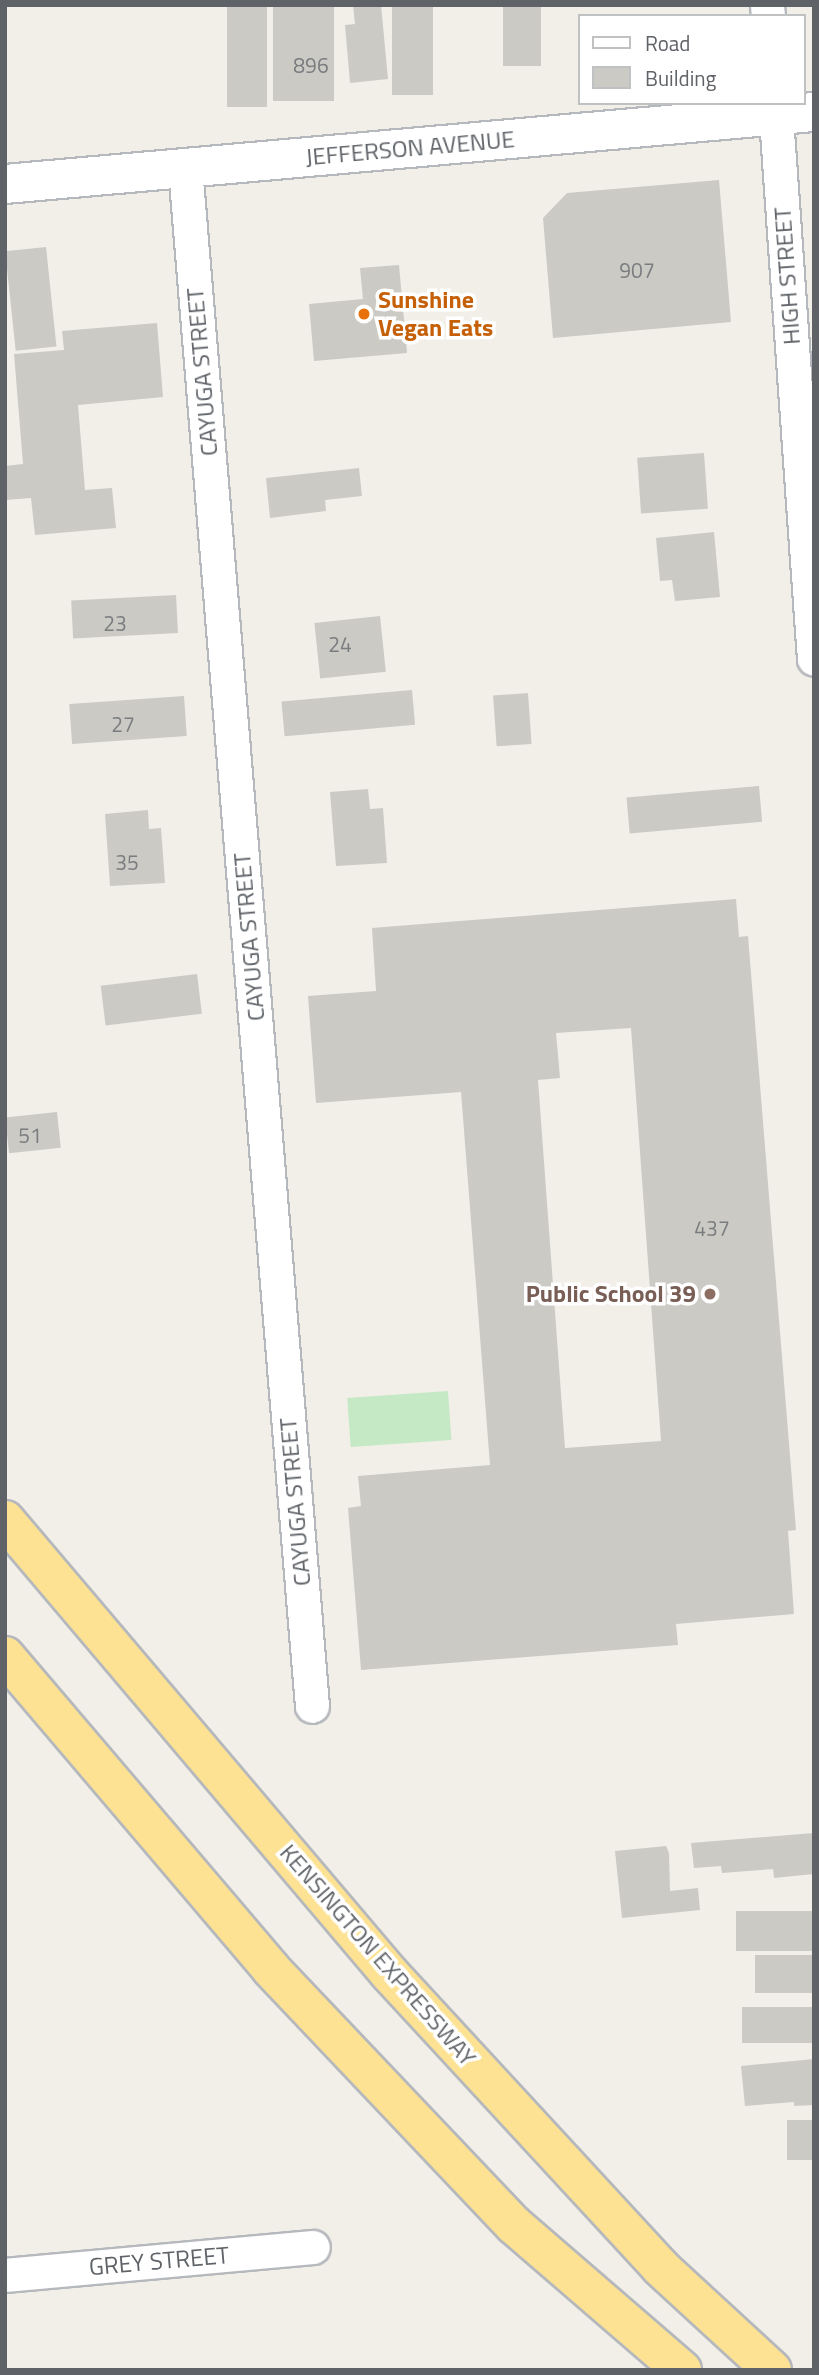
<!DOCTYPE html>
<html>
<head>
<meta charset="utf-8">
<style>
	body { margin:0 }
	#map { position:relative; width:819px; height:2375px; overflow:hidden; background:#f1efe8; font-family:"Titillium Web",sans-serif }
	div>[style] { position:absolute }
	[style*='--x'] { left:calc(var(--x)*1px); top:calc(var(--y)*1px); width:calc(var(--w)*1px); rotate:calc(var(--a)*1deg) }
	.green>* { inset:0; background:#c5e8c5; transform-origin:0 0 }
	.building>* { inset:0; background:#cccac5; transform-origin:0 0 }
	.roads { filter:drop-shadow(2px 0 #b5b8bc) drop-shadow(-2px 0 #b5b8bc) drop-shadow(0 2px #b5b8bc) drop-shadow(0 -2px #b5b8bc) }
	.minor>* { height:33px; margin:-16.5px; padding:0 16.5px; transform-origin:16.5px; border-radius:16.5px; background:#fff }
	.tertiary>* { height:38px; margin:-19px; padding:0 19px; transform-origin:19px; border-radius:19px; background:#fff }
	.motorway>* { height:38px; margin:-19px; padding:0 19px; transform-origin:19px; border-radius:19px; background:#fde293 }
	.dots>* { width:19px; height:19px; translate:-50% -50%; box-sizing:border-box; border:4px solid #fff; border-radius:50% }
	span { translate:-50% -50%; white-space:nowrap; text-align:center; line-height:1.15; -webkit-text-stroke:7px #fff; paint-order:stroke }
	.number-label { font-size:21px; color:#7a7d7f }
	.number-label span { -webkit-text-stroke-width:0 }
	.street-label { font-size:24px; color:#5f6368 }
	.food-label { font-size:24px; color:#c56008; font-weight:700 }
	.left { translate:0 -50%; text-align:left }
	.education-label { font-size:24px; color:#785e54; font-weight:700 }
	.right { translate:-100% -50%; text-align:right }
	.frame { position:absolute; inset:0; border:7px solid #5f6368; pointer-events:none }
	.legend { position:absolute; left:578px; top:14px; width:228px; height:91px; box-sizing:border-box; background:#fff; border:2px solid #bfc1c3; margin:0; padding:9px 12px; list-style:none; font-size:21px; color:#5f6368 }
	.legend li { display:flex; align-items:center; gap:14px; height:35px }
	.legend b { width:35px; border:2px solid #bfc1c3 }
</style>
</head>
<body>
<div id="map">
	<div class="green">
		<i style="left:448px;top:1391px;width:49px;height:101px;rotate:86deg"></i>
	</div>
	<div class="building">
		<i style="left:227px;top:5px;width:40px;height:102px"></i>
		<i style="left:273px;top:5px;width:61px;height:96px"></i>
		<i style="clip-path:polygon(353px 5px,381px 5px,388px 79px,350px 83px,345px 25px,355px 24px)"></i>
		<i style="left:392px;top:5px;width:41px;height:90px"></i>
		<i style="left:503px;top:5px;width:38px;height:61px"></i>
		<i style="clip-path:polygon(719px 180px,731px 322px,553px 338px,543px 218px,567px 193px)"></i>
		<i style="left:46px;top:247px;width:100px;height:41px;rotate:84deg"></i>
		<i style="clip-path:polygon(399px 265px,407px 353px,314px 361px,309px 304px,363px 299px,360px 268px)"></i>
		<i style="clip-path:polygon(157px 323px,163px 397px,78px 405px,85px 490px,112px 488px,116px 528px,35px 535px,31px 498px,5px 500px,5px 466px,23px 464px,14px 354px,64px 350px,62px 331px)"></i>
		<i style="left:704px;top:453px;width:56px;height:67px;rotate:86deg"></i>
		<i style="clip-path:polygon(359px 468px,362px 496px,325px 500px,326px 511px,270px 518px,266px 478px)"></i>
		<i style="clip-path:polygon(714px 532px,720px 597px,675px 601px,672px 580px,660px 581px,656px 538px)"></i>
		<i style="left:176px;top:595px;width:38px;height:105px;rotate:87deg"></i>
		<i style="left:380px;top:616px;width:56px;height:66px;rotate:84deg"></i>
		<i style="left:412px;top:690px;width:35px;height:131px;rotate:85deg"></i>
		<i style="left:528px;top:693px;width:51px;height:35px;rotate:86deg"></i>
		<i style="left:184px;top:696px;width:40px;height:115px;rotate:86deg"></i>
		<i style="left:759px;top:786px;width:36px;height:133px;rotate:85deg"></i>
		<i style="clip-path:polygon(368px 789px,370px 809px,383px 808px,387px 863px,336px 866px,330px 792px)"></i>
		<i style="clip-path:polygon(148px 810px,149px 829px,161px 828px,165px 883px,110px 886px,105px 814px)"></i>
		<i style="clip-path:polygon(evenodd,736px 899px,739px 937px,748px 936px,796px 1530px,788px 1531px,794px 1614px,676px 1624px,678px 1645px,361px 1670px,348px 1508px,361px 1506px,358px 1476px,490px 1465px,461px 1092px,316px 1103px,308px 996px,376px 991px,372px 928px,736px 899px,631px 1028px,661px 1441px,565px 1448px,538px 1080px,560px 1078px,556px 1033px,631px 1028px)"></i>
		<i style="left:197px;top:974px;width:40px;height:97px;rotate:83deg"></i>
		<i style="left:57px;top:1112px;width:36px;height:52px;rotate:84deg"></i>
		<i style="clip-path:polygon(814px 1833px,814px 1874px,774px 1878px,773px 1869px,722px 1873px,721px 1866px,694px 1868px,691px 1843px)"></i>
		<i style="clip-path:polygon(666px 1846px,669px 1853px,670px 1891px,698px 1888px,700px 1910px,622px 1918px,615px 1851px)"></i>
		<i style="left:814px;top:1911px;width:40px;height:78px;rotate:90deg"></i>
		<i style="left:814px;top:1955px;width:38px;height:59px;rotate:90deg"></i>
		<i style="left:814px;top:2007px;width:36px;height:72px;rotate:90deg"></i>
		<i style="clip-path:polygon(814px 2059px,814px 2105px,794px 2106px,794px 2102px,745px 2106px,741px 2066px)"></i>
		<i style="left:814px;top:2120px;width:40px;height:27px;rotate:90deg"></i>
	</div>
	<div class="roads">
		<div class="minor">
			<i style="--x:767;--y:5;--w:11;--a:85"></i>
			<i style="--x:775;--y:103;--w:557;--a:85.99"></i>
			<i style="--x:185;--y:168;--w:1543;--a:85.28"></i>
			<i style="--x:5;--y:2275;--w:309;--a:-5.2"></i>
		</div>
		<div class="tertiary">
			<i style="--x:5;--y:184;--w:812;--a:-5.09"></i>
		</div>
		<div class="motorway">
			<i style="--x:5;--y:1520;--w:594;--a:49.71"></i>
			<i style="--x:389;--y:1973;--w:400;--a:47.3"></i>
			<i style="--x:660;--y:2267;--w:152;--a:42.6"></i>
			<i style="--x:5;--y:1656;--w:411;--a:49.6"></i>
			<i style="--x:271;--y:1969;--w:353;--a:46.5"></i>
			<i style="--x:514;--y:2225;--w:222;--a:40.8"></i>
		</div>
	</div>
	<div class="dots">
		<i style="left:364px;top:314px;background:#e8710a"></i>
		<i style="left:710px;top:1294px;background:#8d6e63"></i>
	</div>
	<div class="number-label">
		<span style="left:311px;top:65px">896</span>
		<span style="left:637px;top:270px">907</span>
		<span style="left:115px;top:623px">23</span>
		<span style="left:340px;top:644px">24</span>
		<span style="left:123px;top:724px">27</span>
		<span style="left:127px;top:862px">35</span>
		<span style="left:30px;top:1135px">51</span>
		<span style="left:712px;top:1228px">437</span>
	</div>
	<div class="street-label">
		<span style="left:410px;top:148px;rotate:-5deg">JEFFERSON AVENUE</span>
		<span style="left:787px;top:276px;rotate:-94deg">HIGH STREET</span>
		<span style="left:202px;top:372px;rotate:-95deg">CAYUGA STREET</span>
		<span style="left:249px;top:937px;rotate:-95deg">CAYUGA STREET</span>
		<span style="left:295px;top:1502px;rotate:-95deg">CAYUGA STREET</span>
		<span style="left:378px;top:1955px;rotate:49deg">KENSINGTON EXPRESSWAY</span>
		<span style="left:159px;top:2261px;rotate:-5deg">GREY STREET</span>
	</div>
	<div class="food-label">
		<span class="left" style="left:378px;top:314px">Sunshine<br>Vegan Eats</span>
	</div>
	<div class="education-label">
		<span class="right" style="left:696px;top:1294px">Public School 39</span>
	</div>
	<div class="frame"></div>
	<ul class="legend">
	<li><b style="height:9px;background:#fff"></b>Road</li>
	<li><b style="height:19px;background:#cccac5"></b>Building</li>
	</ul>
</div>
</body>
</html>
